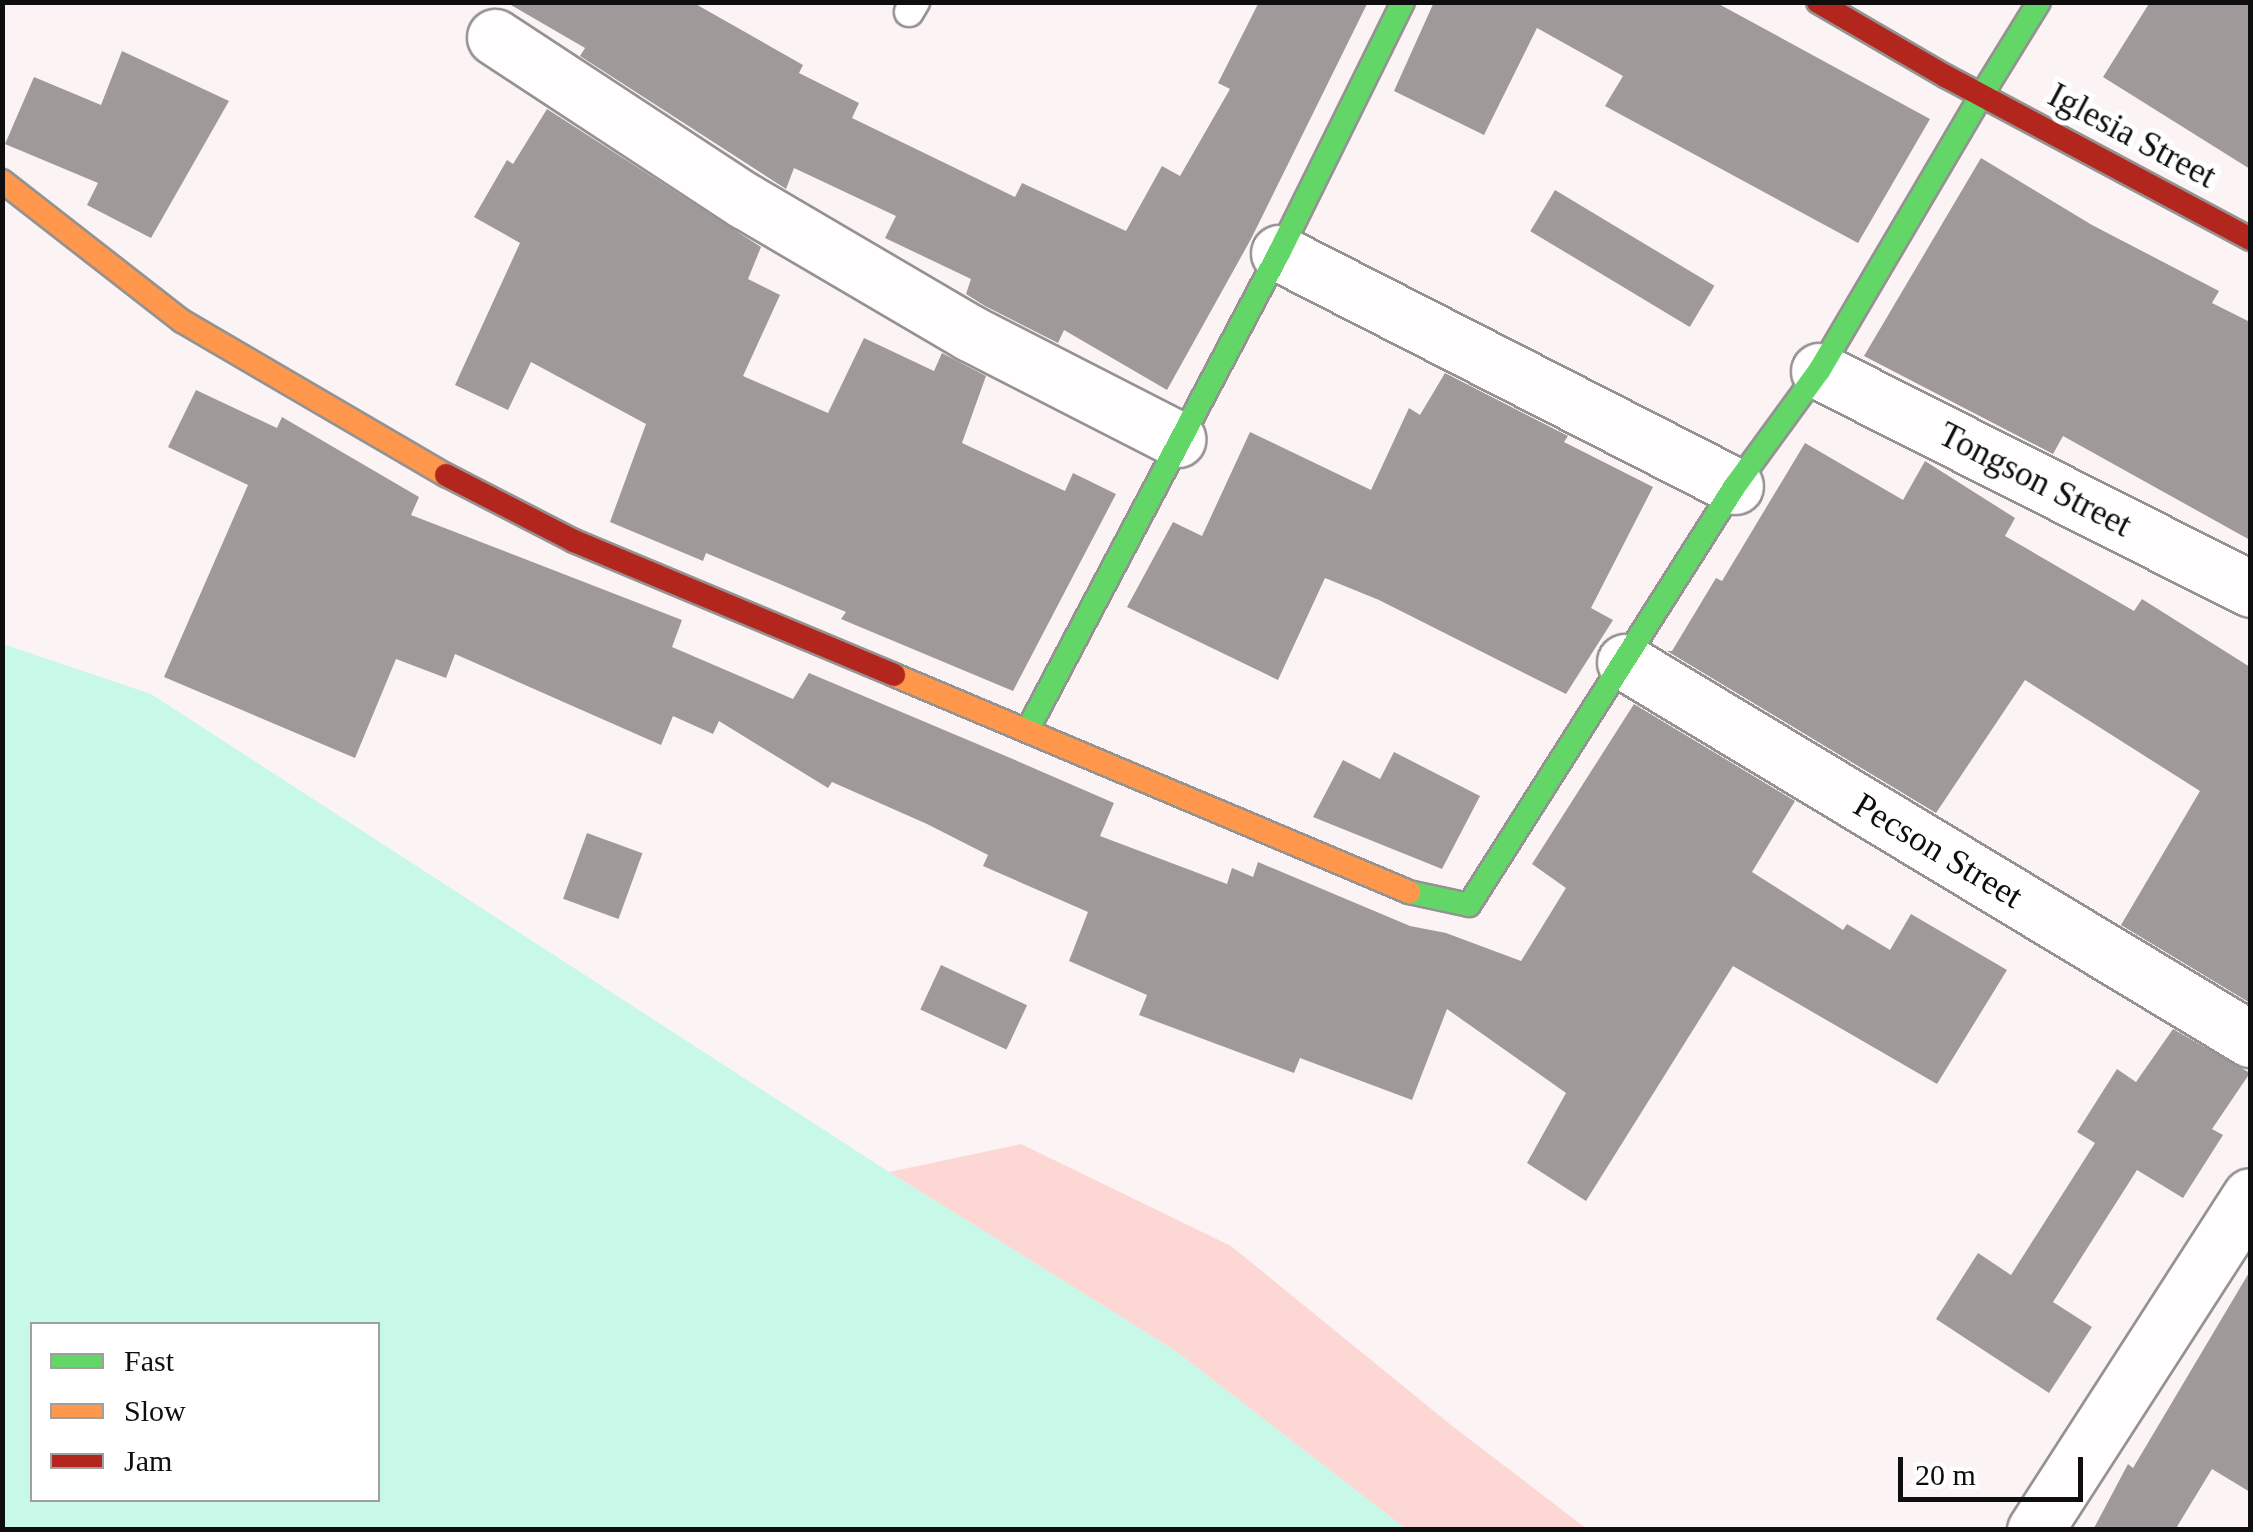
<!DOCTYPE html>
<html>
<head>
<meta charset="utf-8">
<style>
	body { margin:0 }
	#map { position:relative; width:2253px; height:1532px; overflow:hidden; background:#fcf4f4; font-family:Georgia,serif }
	div>[style] { position:absolute }
	[style*='--x'] { left:calc(var(--x)*1px); top:calc(var(--y)*1px); width:calc(var(--w)*1px); rotate:calc(var(--a)*1deg) }
	.sand>* { inset:0; background:#fdd7d4 }
	.water>* { inset:0; background:#c8f8e8 }
	.building>* { inset:0; background:#9f999a; transform-origin:0 0 }
	.roads { filter:drop-shadow(2px 0 #959292) drop-shadow(-2px 0 #959292) drop-shadow(0 2px #959292) drop-shadow(0 -2px #959292) }
	.lane>* { height:28px; margin:-14px; padding:0 14px; transform-origin:14px; border-radius:14px; background:#fffdfd }
	.street>* { height:55px; margin:-27.5px; padding:0 27.5px; transform-origin:27.5px; border-radius:27.5px; background:#fffdfd }
	.fast>* { height:22px; margin:-11px; padding:0 11px; transform-origin:11px; border-radius:11px; background:#63d668 }
	.slow>* { height:22px; margin:-11px; padding:0 11px; transform-origin:11px; border-radius:11px; background:#ff974d }
	.jam>* { height:22px; margin:-11px; padding:0 11px; transform-origin:11px; border-radius:11px; background:#b3261e }
	span { translate:-50% -50%; white-space:nowrap; text-align:center; line-height:1.15; -webkit-text-stroke:10px #fff; paint-order:stroke }
	.street-label { font-size:35px; color:#0e0e0e }
	.frame { position:absolute; inset:0; border:5px solid #0e0e0e; pointer-events:none }
	.legend { position:absolute; left:30px; top:1322px; width:350px; height:180px; box-sizing:border-box; background:#fff; border:2px solid #9f9f9f; margin:0; padding:12px 18px; list-style:none; font-size:30px; color:#0e0e0e }
	.legend li { display:flex; align-items:center; gap:20px; height:50px }
	.legend b { width:50px; border:2px solid #9f9f9f }
	.scale { position:absolute; left:1898px; top:1457px; width:185px; height:45px; box-sizing:border-box; border:5px solid #0e0e0e; border-top:0; padding-left:12px; font-size:30px; line-height:35px; white-space:nowrap; color:#0e0e0e; -webkit-text-stroke:8px #fff; paint-order:stroke }
</style>
</head>
<body>
<div id="map">
	<div class="sand">
		<i style="clip-path:polygon(1021px 1144px,1231px 1246px,1451px 1425px,1587px 1529px,1406px 1529px,1174px 1350px,889px 1172px)"></i>
	</div>
	<div class="water">
		<i style="clip-path:polygon(evenodd,3px 644px,151px 694px,889px 1172px,1174px 1350px,1406px 1529px,3px 1529px,3px 644px,32px 1324px,378px 1324px,378px 1500px,32px 1500px,32px 1324px)"></i>
	</div>
	<div class="building">
		<i style="clip-path:polygon(506px 2px,692px 2px,803px 65px,799px 73px,859px 103px,852px 118px,1015px 197px,1022px 183px,1126px 231px,1162px 166px,1180px 176px,1230px 89px,1218px 83px,1259px 2px,1368px 2px,1251px 239px,1167px 390px,1064px 330px,1058px 343px,985px 306px,966px 294px,971px 279px,885px 238px,896px 216px,794px 168px,786px 189px,580px 56px,585px 48px)"></i>
		<i style="clip-path:polygon(1434px 2px,1715px 2px,1930px 119px,1858px 243px,1605px 106px,1623px 76px,1537px 28px,1484px 135px,1394px 91px)"></i>
		<i style="clip-path:polygon(2150px 2px,2250px 2px,2250px 169px,2103px 77px)"></i>
		<i style="clip-path:polygon(122px 51px,229px 101px,151px 238px,87px 205px,98px 183px,5px 144px,34px 77px,101px 105px)"></i>
		<i style="clip-path:polygon(547px 109px,761px 247px,748px 279px,780px 295px,743px 376px,828px 413px,864px 338px,934px 371px,942px 353px,986px 376px,962px 443px,1065px 491px,1073px 473px,1116px 494px,1013px 691px,841px 619px,846px 612px,706px 553px,703px 561px,610px 522px,646px 424px,531px 362px,508px 410px,455px 385px,520px 243px,474px 217px,507px 160px,513px 164px)"></i>
		<i style="clip-path:polygon(1981px 158px,2092px 225px,2219px 291px,2212px 303px,2250px 322px,2250px 540px,2063px 436px,2053px 454px,1864px 356px)"></i>
		<i style="left:1555px;top:190px;width:186px;height:48px;rotate:31deg"></i>
		<i style="clip-path:polygon(1445px 373px,1568px 436px,1564px 442px,1653px 487px,1591px 608px,1613px 620px,1566px 694px,1379px 600px,1325px 578px,1278px 680px,1127px 607px,1173px 522px,1202px 536px,1250px 432px,1371px 490px,1409px 408px,1420px 415px)"></i>
		<i style="clip-path:polygon(196px 390px,277px 428px,282px 417px,419px 497px,411px 515px,682px 620px,672px 647px,793px 699px,809px 673px,1001px 754px,1114px 803px,1100px 836px,1227px 884px,1232px 868px,1253px 877px,1258px 862px,1410px 926px,1446px 933px,1521px 961px,1566px 888px,1532px 864px,1634px 704px,1795px 801px,1752px 872px,1843px 930px,1847px 924px,1890px 950px,1911px 914px,2007px 970px,1937px 1084px,1733px 966px,1586px 1201px,1527px 1163px,1566px 1093px,1447px 1009px,1412px 1100px,1300px 1058px,1294px 1073px,1139px 1015px,1147px 995px,1069px 961px,1088px 912px,983px 866px,988px 855px,927px 824px,832px 782px,828px 788px,719px 721px,713px 734px,673px 716px,661px 745px,455px 654px,446px 678px,396px 659px,355px 758px,164px 677px,248px 485px,168px 447px)"></i>
		<i style="clip-path:polygon(1805px 443px,1903px 500px,1925px 461px,2015px 518px,2005px 536px,2134px 611px,2142px 599px,2250px 667px,2250px 1003px,2121px 925px,2200px 791px,2025px 680px,1936px 813px,1667px 651px,1672px 651px,1716px 578px,1722px 581px)"></i>
		<i style="clip-path:polygon(1394px 752px,1480px 796px,1442px 869px,1313px 817px,1343px 760px,1380px 779px)"></i>
		<i style="left:587px;top:833px;width:59px;height:70px;rotate:20deg"></i>
		<i style="left:941px;top:965px;width:95px;height:49px;rotate:25deg"></i>
		<i style="clip-path:polygon(2173px 1029px,2250px 1073px,2212px 1129px,2223px 1135px,2183px 1198px,2137px 1170px,2053px 1302px,2092px 1327px,2049px 1393px,1936px 1319px,1978px 1253px,2011px 1275px,2095px 1143px,2077px 1132px,2117px 1069px,2136px 1082px)"></i>
		<i style="clip-path:polygon(2250px 1271px,2250px 1492px,2212px 1469px,2175px 1530px,2093px 1530px,2128px 1464px,2133px 1468px)"></i>
	</div>
	<div class="roads">
		<div class="lane">
			<i style="--x:909;--y:12;--w:12;--a:-59"></i>
		</div>
		<div class="street">
			<i style="--x:495;--y:37;--w:299;--a:33.3"></i>
			<i style="--x:745;--y:201;--w:261;--a:30.4"></i>
			<i style="--x:970;--y:333;--w:233;--a:27.1"></i>
			<i style="--x:1279;--y:253;--w:512;--a:27.07"></i>
			<i style="--x:1819;--y:371;--w:483;--a:26.8"></i>
			<i style="--x:1625;--y:662;--w:730;--a:31.1"></i>
			<i style="--x:2035;--y:1530;--w:397;--a:-57.2"></i>
		</div>
		<div class="fast">
			<i style="--x:1981;--y:96;--w:110;--a:-58.3"></i>
			<i style="--x:1028;--y:729;--w:538;--a:-62.2"></i>
			<i style="--x:1279;--y:253;--w:280;--a:-63.7"></i>
			<i style="--x:1409;--y:892;--w:61;--a:12.2"></i>
			<i style="--x:1469;--y:905;--w:496;--a:-57.6"></i>
			<i style="--x:1735;--y:486;--w:142;--a:-53.9"></i>
			<i style="--x:1819;--y:371;--w:319;--a:-59.5"></i>
		</div>
		<div class="slow">
			<i style="--x:2;--y:181;--w:228;--a:37.9"></i>
			<i style="--x:182;--y:321;--w:306;--a:30.3"></i>
			<i style="--x:894;--y:675;--w:559;--a:22.85"></i>
		</div>
		<div class="jam">
			<i style="--x:1818;--y:2;--w:149;--a:30.2"></i>
			<i style="--x:1947;--y:77;--w:344;--a:28.1"></i>
			<i style="--x:446;--y:475;--w:144;--a:27.3"></i>
			<i style="--x:574;--y:541;--w:347;--a:22.7"></i>
		</div>
	</div>
	<div class="street-label">
		<span style="left:2132px;top:136px;rotate:28deg">Iglesia Street</span>
		<span style="left:2035px;top:480px;rotate:27deg">Tongson Street</span>
		<span style="left:1938px;top:851px;rotate:31deg">Pecson Street</span>
	</div>
	<div class="frame"></div>
	<ul class="legend">
	<li><b style="height:12px;background:#63d668"></b>Fast</li>
	<li><b style="height:12px;background:#ff974d"></b>Slow</li>
	<li><b style="height:12px;background:#b3261e"></b>Jam</li>
	</ul>
	<div class="scale">20 m</div>
</div>
</body>
</html>
